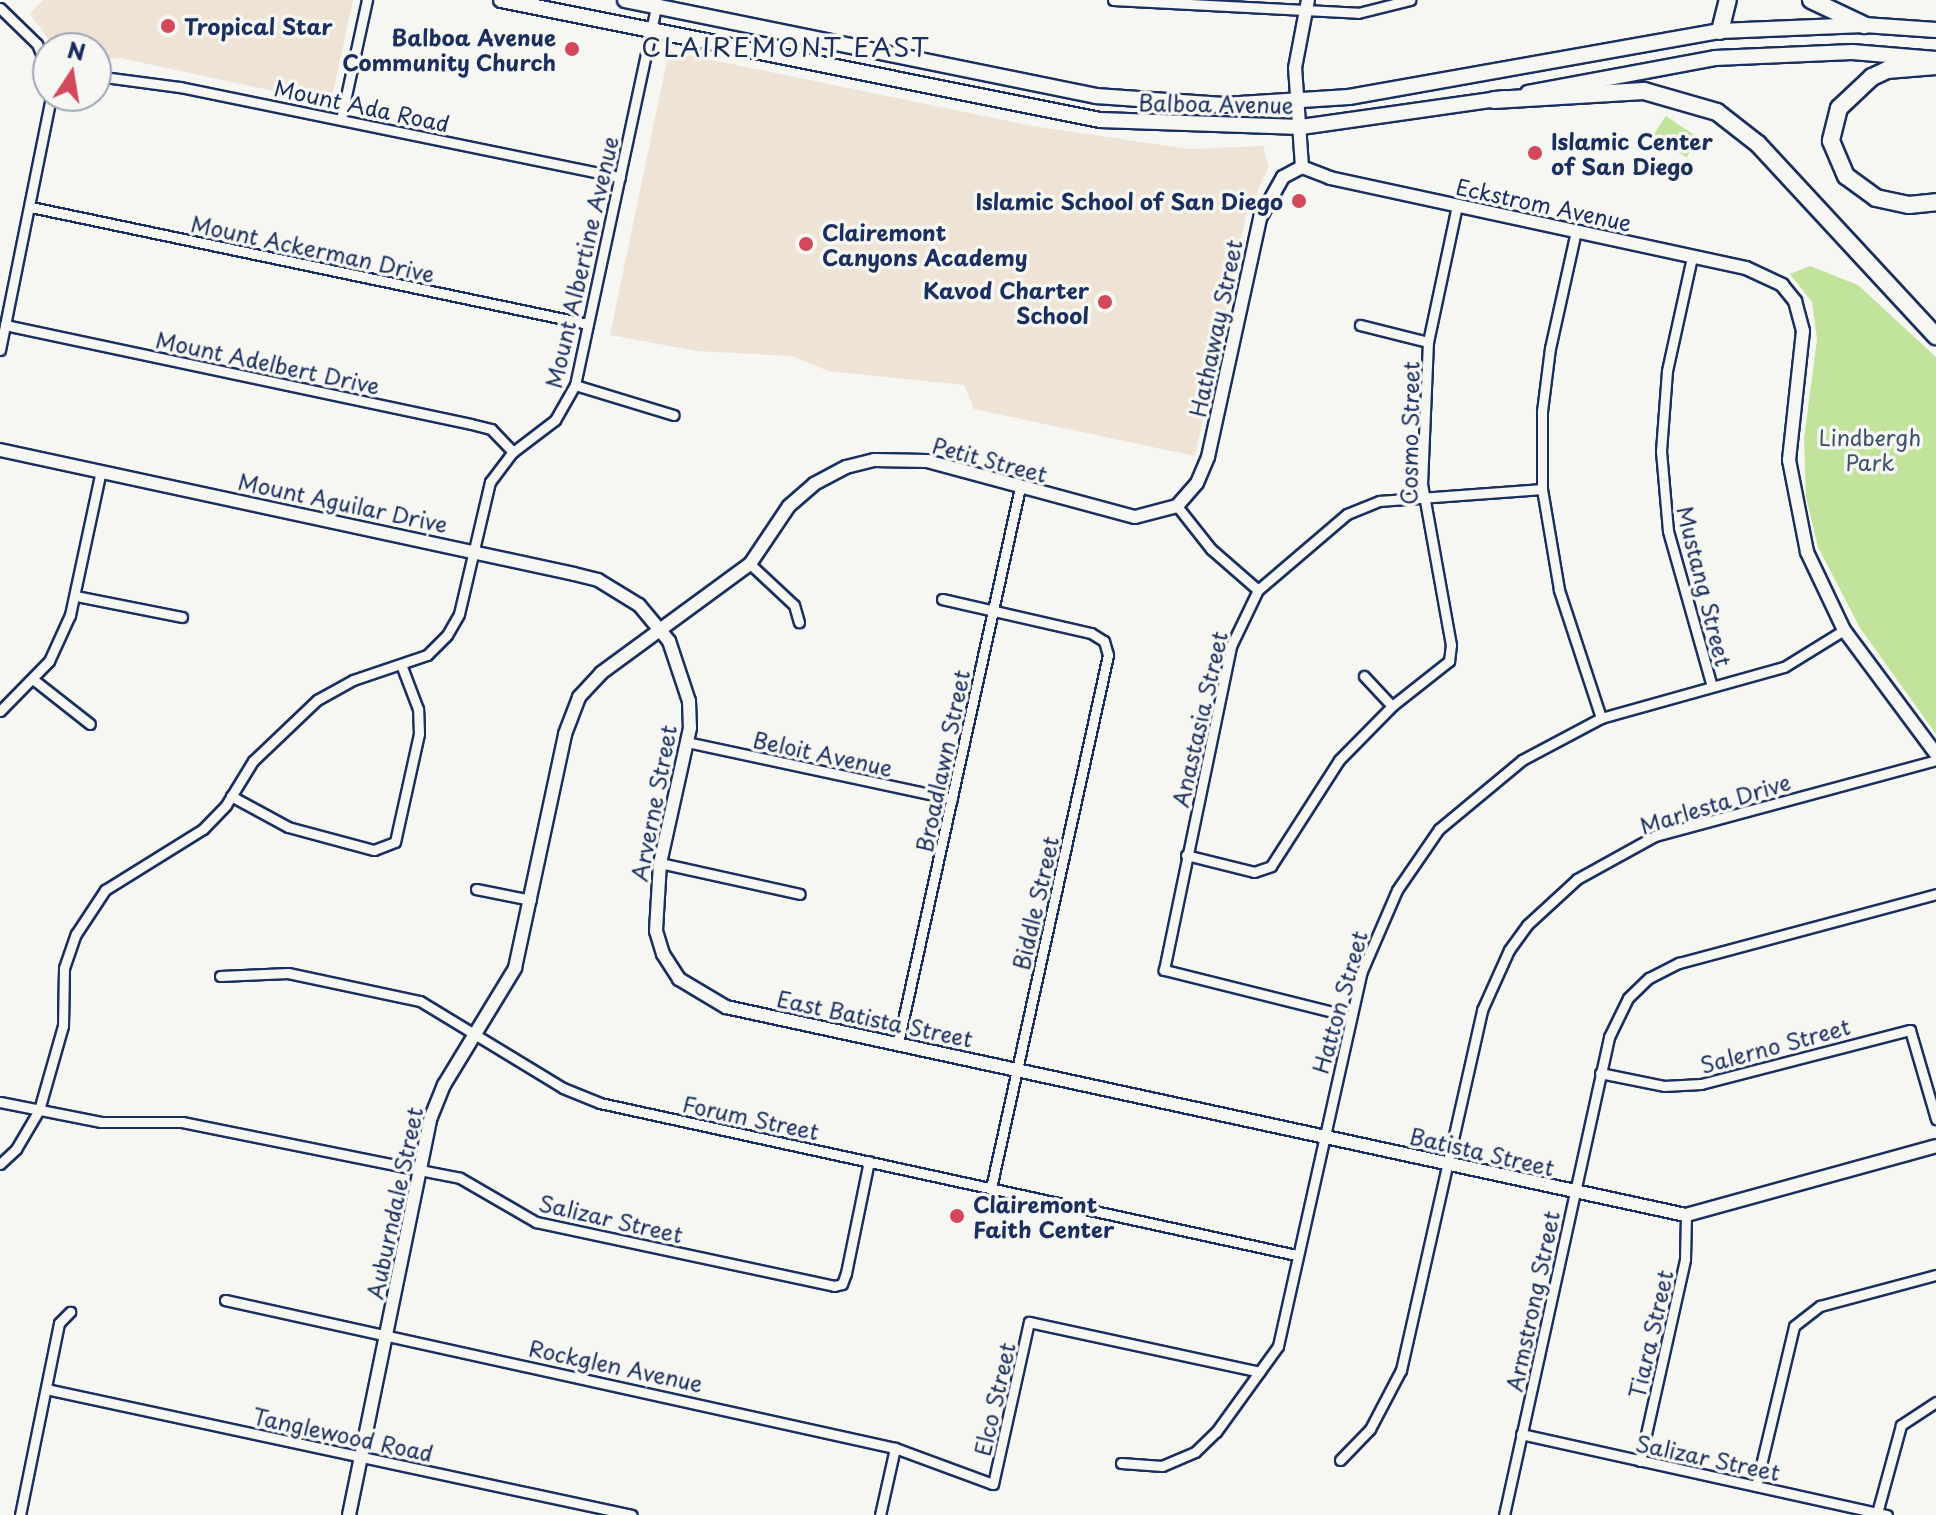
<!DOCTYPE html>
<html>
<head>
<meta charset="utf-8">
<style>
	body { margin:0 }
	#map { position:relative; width:1936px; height:1515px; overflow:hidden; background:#f6f6f2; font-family:"Playpen Sans",sans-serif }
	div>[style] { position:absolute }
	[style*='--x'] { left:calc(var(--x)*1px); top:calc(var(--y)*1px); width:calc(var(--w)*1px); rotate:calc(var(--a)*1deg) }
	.built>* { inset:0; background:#eee3d4 }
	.green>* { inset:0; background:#c2e39c; transform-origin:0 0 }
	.roads { filter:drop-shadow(2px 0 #1b2f5e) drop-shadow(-2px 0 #1b2f5e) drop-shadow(0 2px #1b2f5e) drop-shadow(0 -2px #1b2f5e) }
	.street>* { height:9px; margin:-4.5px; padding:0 4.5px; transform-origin:4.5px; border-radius:4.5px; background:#f6f6f2 }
	.secondary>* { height:12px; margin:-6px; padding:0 6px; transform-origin:6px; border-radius:6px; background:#f6f6f2 }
	.primary>* { height:14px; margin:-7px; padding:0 7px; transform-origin:7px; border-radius:7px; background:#f6f6f2 }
	.highway>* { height:16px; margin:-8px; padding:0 8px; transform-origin:8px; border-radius:8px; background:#f6f6f2 }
	.dots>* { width:22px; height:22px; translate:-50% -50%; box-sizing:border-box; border:4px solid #f6f6f2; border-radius:50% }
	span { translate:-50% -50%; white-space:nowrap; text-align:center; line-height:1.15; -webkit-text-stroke:7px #f6f6f2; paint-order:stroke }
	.poi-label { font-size:22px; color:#1b2f5e; font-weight:700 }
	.left { translate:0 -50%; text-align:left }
	.right { translate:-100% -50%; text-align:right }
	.street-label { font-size:22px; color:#1b2f5e }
	.park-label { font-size:22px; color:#3c536a }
	.quarter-label { font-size:26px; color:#1b2f5e; letter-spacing:2px }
	.north { position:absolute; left:32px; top:32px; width:80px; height:80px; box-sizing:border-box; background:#f6f6f2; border:2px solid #9ea6b7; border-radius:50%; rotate:12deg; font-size:22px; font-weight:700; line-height:32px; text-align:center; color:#1b2f5e }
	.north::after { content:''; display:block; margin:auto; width:28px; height:36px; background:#d1495b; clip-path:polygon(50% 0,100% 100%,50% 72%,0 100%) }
</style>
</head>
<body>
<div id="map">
	<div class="built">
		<i style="clip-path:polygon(43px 0,353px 0,334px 89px,328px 100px,320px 101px,120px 58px,96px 60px,96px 48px,55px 48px,30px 14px)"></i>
		<i style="clip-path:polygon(669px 51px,1032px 126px,1189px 149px,1263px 146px,1269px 166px,1246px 215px,1195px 456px,974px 409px,964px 385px,828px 371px,792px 356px,697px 351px,610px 335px)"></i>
	</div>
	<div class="green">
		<i style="left:1666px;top:116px;width:40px;height:23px;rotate:34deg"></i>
		<i style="clip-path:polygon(1810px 266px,1858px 285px,1936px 357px,1936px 734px,1860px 628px,1818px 547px,1806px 497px,1804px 439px,1817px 339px,1812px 302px,1790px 274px)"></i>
	</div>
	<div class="roads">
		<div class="street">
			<i style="--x:1113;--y:0;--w:245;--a:3"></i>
			<i style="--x:1358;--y:13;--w:54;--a:-14"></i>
			<i style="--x:0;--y:8;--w:52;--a:44.2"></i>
			<i style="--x:37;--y:44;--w:28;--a:67"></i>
			<i style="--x:96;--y:76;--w:85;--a:7.5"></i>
			<i style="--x:180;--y:87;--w:449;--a:11.6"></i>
			<i style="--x:341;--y:119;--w:122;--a:-77.7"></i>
			<i style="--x:31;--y:207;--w:569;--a:11.86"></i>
			<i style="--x:1576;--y:231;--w:120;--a:102.5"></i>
			<i style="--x:1550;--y:348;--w:64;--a:97.2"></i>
			<i style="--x:1542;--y:411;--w:78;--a:90"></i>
			<i style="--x:1542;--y:489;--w:102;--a:80.4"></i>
			<i style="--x:1559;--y:590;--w:135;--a:71.8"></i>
			<i style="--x:1692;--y:257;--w:117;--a:102.4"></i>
			<i style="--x:1667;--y:371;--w:80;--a:94.3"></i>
			<i style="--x:1661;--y:451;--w:80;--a:85"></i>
			<i style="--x:1668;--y:531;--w:161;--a:74.2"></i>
			<i style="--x:5;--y:325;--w:476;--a:12"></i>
			<i style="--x:471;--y:424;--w:21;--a:14"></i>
			<i style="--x:491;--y:429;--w:32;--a:46"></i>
			<i style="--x:1360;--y:325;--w:70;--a:14"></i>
			<i style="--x:0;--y:350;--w:259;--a:-78.6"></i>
			<i style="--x:575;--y:385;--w:103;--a:16.9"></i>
			<i style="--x:1177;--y:506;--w:55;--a:51.7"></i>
			<i style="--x:1211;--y:549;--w:62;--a:41.1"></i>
			<i style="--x:750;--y:564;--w:60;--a:43"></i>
			<i style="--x:794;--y:605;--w:18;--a:74"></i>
			<i style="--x:76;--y:596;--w:108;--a:11.2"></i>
			<i style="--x:942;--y:599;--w:153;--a:12.9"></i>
			<i style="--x:1091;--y:633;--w:15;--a:32"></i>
			<i style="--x:1104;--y:641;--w:15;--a:74"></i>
			<i style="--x:1108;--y:655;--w:546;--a:102.38"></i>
			<i style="--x:1364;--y:676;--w:41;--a:47"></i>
			<i style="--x:34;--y:680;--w:71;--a:38.2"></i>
			<i style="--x:0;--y:711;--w:70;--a:-45.6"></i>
			<i style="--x:49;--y:661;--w:51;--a:-65.5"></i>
			<i style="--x:70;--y:615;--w:147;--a:-77.9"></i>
			<i style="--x:687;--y:742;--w:271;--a:12.1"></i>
			<i style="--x:231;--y:796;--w:65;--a:28.5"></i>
			<i style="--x:288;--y:827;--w:89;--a:15"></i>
			<i style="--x:374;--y:850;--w:22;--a:-21"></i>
			<i style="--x:395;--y:842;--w:111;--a:-77.5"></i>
			<i style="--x:419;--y:734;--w:25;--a:-92"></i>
			<i style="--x:418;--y:709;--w:45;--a:-110.9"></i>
			<i style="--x:1186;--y:855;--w:70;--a:14"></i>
			<i style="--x:1254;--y:872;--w:18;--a:-19"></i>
			<i style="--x:1271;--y:866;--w:126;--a:-57.3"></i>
			<i style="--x:1339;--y:760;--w:76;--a:-45.5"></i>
			<i style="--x:1392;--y:706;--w:73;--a:-38.3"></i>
			<i style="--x:1449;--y:661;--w:16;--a:-83"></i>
			<i style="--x:1451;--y:645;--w:164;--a:-100.2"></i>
			<i style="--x:1422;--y:484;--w:142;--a:-87.6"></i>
			<i style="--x:1428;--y:342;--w:140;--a:-78"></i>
			<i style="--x:660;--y:863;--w:143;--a:12.5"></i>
			<i style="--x:476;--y:889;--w:56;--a:11.3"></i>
			<i style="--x:220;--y:976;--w:68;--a:-2.5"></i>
			<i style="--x:288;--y:973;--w:135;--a:12"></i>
			<i style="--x:420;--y:1001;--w:167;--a:31.3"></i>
			<i style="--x:563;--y:1088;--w:40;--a:22"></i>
			<i style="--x:600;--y:1103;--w:712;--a:12.32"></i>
			<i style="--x:1349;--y:1016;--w:191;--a:-166"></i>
			<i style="--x:1164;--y:970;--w:331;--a:-78.3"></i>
			<i style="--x:1231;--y:646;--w:62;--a:-64.3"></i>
			<i style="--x:1258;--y:590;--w:117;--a:-40.5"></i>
			<i style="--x:1347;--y:514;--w:35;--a:-22"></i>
			<i style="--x:1380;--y:501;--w:162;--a:-4.2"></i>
			<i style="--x:898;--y:1043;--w:569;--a:-77.62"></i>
			<i style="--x:1600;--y:1073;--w:65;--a:11.5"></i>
			<i style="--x:1664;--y:1086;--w:37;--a:-3"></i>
			<i style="--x:1701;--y:1084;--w:216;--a:-14.5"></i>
			<i style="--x:1910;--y:1030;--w:93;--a:73.7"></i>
			<i style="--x:0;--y:1102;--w:103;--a:11.2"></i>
			<i style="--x:101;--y:1122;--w:81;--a:0"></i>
			<i style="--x:182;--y:1122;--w:258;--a:11.4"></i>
			<i style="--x:435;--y:1173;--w:25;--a:11"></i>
			<i style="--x:460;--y:1178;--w:88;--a:30.1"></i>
			<i style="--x:536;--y:1222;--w:305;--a:12.1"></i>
			<i style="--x:834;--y:1286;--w:8;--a:-14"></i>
			<i style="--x:842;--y:1284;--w:12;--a:-70"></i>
			<i style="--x:846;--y:1273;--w:114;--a:-78.4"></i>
			<i style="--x:0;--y:1164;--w:22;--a:-43"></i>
			<i style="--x:16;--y:1149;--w:45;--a:-59.5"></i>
			<i style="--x:39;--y:1110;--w:87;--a:-74.1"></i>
			<i style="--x:63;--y:1026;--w:58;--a:-89"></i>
			<i style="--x:64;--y:968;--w:36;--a:-71"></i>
			<i style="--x:76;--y:934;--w:53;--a:-56.6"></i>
			<i style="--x:105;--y:890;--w:115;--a:-31.9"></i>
			<i style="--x:203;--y:829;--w:33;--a:-46"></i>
			<i style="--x:226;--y:805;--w:52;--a:-58.5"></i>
			<i style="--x:253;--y:761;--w:88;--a:-43.6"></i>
			<i style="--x:317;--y:700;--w:41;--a:-29.1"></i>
			<i style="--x:353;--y:680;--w:78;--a:-18.7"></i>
			<i style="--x:427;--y:655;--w:28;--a:-45"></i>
			<i style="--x:447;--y:635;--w:24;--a:-60"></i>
			<i style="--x:459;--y:614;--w:136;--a:-76.8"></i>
			<i style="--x:490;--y:482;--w:38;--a:-53"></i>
			<i style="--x:513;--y:452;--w:53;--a:-37.3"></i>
			<i style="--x:555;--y:420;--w:40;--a:-60.3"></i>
			<i style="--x:575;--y:385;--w:391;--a:-77.9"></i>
			<i style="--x:225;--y:1300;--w:686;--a:12.46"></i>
			<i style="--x:895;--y:1448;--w:104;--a:20.2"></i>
			<i style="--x:993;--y:1484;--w:166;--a:-77.5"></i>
			<i style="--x:1029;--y:1322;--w:236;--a:12.2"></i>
			<i style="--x:46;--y:1389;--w:599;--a:12.13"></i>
			<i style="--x:1521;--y:1434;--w:375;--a:12.5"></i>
			<i style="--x:1340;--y:1460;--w:43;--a:-45.9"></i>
			<i style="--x:1370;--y:1429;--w:67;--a:-62.3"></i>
			<i style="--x:1401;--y:1370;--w:369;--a:-77.3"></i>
			<i style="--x:1482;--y:1010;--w:66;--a:-65.8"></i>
			<i style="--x:1509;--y:950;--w:31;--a:-54"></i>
			<i style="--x:1527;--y:925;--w:68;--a:-42.6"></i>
			<i style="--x:1577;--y:879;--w:89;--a:-28.9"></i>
			<i style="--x:1655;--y:836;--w:291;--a:-15.1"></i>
			<i style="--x:1640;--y:1461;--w:207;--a:-77.4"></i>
			<i style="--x:1685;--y:1259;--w:44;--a:-88.7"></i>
			<i style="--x:1121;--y:1463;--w:41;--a:4.2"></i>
			<i style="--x:1162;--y:1466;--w:36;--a:-23"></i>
			<i style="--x:1195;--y:1452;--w:29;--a:-44"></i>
			<i style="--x:1216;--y:1432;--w:106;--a:-54.2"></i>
			<i style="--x:1278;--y:1346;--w:384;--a:-77.4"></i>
			<i style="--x:1362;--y:971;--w:88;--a:-66.6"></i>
			<i style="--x:1397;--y:890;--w:74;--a:-55.5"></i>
			<i style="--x:1439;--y:829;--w:108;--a:-39.7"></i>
			<i style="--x:1522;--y:760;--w:89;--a:-28"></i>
			<i style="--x:1601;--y:718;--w:190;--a:-15.6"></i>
			<i style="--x:1784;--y:667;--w:70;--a:-31.7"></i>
			<i style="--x:1756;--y:1486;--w:164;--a:-76.6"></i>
			<i style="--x:1794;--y:1326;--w:33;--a:-38"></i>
			<i style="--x:1820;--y:1306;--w:120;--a:-15"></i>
			<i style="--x:1877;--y:1513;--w:91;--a:-74.7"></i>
			<i style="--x:1901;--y:1425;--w:42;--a:-33.3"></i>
			<i style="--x:20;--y:1515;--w:196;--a:-78.5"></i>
			<i style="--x:59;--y:1323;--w:16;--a:-45"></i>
			<i style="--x:880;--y:1515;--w:69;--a:-77.4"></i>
			<i style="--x:1504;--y:1515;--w:489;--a:-77.6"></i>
			<i style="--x:1609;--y:1037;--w:43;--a:-64"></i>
			<i style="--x:1628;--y:998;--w:29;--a:-44"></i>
			<i style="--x:1649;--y:978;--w:34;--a:-27"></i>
			<i style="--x:1679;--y:963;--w:266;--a:-15"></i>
		</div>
		<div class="secondary">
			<i style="--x:1302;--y:167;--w:30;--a:21"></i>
			<i style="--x:1330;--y:178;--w:426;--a:12.2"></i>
			<i style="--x:1746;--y:268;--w:40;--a:25"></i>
			<i style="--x:1782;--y:285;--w:21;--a:51"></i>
			<i style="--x:1795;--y:301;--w:31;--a:75"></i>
			<i style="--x:1803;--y:331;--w:130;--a:96.2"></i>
			<i style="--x:1789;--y:460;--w:94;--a:78.9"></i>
			<i style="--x:1807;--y:552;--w:86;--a:64.6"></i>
			<i style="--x:1844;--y:630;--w:154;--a:53.4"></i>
			<i style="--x:1302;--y:167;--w:99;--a:-94"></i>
			<i style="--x:1295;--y:68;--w:69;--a:-79.2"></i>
			<i style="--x:0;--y:450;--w:587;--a:12.19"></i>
			<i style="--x:574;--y:574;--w:25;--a:14"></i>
			<i style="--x:598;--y:580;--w:48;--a:31.4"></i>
			<i style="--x:639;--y:605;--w:47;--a:50.2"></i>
			<i style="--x:669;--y:641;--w:63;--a:71.6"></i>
			<i style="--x:689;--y:701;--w:27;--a:88"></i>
			<i style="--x:690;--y:728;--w:138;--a:102.5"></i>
			<i style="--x:660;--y:863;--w:68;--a:93.4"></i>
			<i style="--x:656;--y:931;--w:24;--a:73"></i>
			<i style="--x:663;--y:954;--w:30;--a:57"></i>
			<i style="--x:679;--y:979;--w:55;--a:30.8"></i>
			<i style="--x:726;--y:1007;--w:982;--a:12.23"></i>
			<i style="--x:1686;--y:1215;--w:259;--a:-15.4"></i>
			<i style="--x:349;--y:1515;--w:406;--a:-78.4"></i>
			<i style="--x:431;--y:1117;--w:35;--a:-68"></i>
			<i style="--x:444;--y:1085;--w:137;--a:-58.7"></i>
			<i style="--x:515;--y:968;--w:239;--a:-77.9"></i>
			<i style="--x:565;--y:734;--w:40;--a:-69"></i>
			<i style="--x:579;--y:697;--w:33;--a:-47"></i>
			<i style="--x:601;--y:673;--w:185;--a:-36.2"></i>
			<i style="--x:750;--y:564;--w:70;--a:-56.1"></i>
			<i style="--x:789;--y:506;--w:33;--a:-41"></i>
			<i style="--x:814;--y:484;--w:36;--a:-28"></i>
			<i style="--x:846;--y:467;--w:29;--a:-14"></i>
			<i style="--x:874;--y:460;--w:53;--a:1.1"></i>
			<i style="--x:927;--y:461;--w:215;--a:15.1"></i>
			<i style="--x:1135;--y:517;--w:43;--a:-14.7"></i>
			<i style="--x:1177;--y:506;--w:30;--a:-49"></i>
			<i style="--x:1197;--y:483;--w:28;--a:-67"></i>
			<i style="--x:1208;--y:457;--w:245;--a:-77.7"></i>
			<i style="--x:1260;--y:218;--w:47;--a:-60.7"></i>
			<i style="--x:1283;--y:177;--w:21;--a:-28"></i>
		</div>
		<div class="primary">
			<i style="--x:501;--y:0;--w:611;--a:11.33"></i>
			<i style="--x:1100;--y:120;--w:201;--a:2"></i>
			<i style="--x:1301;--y:127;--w:205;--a:-8.1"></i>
			<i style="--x:625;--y:0;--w:481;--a:11.5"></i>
			<i style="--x:1096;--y:96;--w:128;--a:4"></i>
			<i style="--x:1224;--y:105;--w:125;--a:-3.7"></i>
			<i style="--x:1349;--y:97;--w:377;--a:-10.1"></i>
			<i style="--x:1720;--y:31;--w:144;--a:-2.4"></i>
			<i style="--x:1864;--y:25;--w:72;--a:4"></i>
			<i style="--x:1528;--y:93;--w:190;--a:-10.6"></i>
			<i style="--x:1715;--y:58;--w:137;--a:-2.5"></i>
			<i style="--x:1852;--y:52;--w:84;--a:4.8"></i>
		</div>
		<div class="highway">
			<i style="--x:1811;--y:0;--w:59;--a:25.3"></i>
			<i style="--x:1720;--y:31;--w:32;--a:-76"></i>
			<i style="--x:1936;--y:66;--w:49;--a:175.3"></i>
			<i style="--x:1887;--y:70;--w:17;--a:155"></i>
			<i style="--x:1872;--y:77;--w:45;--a:136.8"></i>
			<i style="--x:1839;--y:108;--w:34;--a:104"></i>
			<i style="--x:1831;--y:141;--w:38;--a:67"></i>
			<i style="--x:1846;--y:176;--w:37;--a:36"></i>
			<i style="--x:1876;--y:198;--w:34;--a:12"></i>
			<i style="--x:1909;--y:205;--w:27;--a:-6"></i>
			<i style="--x:1494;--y:100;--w:150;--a:-3.4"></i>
			<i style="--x:1644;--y:91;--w:76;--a:16"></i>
			<i style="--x:1717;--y:112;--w:52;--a:38"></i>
			<i style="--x:1758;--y:144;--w:262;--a:47.2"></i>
		</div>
	</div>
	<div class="dots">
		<i style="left:168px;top:26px;background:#d1495b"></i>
		<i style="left:572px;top:49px;background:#d1495b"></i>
		<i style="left:1535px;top:153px;background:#d1495b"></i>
		<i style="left:1299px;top:201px;background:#d1495b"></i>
		<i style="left:806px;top:244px;background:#d1495b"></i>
		<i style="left:1105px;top:302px;background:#d1495b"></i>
		<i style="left:957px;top:1216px;background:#d1495b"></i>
	</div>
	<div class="poi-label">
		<span class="left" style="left:184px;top:26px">Tropical Star</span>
		<span class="right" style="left:556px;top:49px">Balboa Avenue<br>Community Church</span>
		<span class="left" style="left:1551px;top:153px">Islamic Center<br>of San Diego</span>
		<span class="right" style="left:1283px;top:201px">Islamic School of San Diego</span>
		<span class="left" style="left:822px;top:244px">Clairemont<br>Canyons Academy</span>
		<span class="right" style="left:1089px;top:302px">Kavod Charter<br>School</span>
		<span class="left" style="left:973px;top:1216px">Clairemont<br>Faith Center</span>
	</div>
	<div class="street-label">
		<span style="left:1216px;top:103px;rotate:1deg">Balboa Avenue</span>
		<span style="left:362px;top:105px;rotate:12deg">Mount Ada Road</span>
		<span style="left:1544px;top:204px;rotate:12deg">Eckstrom Avenue</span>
		<span style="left:313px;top:248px;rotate:12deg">Mount Ackerman Drive</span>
		<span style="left:581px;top:262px;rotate:-77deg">Mount Albertine Avenue</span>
		<span style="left:1215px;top:328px;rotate:-78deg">Hathaway Street</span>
		<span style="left:268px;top:362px;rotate:12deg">Mount Adelbert Drive</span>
		<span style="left:1409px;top:433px;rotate:-89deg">Cosmo Street</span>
		<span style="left:990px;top:459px;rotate:15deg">Petit Street</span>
		<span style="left:343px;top:502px;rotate:12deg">Mount Aguilar Drive</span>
		<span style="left:1705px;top:586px;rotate:76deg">Mustang Street</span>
		<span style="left:1199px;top:719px;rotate:-77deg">Anastasia Street</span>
		<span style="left:823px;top:753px;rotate:12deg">Beloit Avenue</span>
		<span style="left:942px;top:761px;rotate:-78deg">Broadlawn Street</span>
		<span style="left:653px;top:803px;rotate:-79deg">Arverne Street</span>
		<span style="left:1715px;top:803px;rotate:-17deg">Marlesta Drive</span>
		<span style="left:1035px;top:903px;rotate:-77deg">Biddle Street</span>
		<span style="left:1339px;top:1002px;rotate:-74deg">Hatton Street</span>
		<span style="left:875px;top:1018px;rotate:12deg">East Batista Street</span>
		<span style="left:1775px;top:1045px;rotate:-15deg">Salerno Street</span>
		<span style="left:751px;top:1117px;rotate:12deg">Forum Street</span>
		<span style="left:1482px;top:1151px;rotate:13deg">Batista Street</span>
		<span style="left:394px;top:1203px;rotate:-78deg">Auburndale Street</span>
		<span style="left:611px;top:1218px;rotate:13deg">Salizar Street</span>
		<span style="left:1532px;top:1301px;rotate:-78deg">Armstrong Street</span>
		<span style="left:1650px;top:1334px;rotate:-77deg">Tiara Street</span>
		<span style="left:616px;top:1365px;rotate:12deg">Rockglen Avenue</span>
		<span style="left:994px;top:1399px;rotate:-77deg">Elco Street</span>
		<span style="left:343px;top:1434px;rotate:12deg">Tanglewood Road</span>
		<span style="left:1708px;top:1457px;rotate:12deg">Salizar Street</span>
	</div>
	<div class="park-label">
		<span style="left:1870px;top:449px">Lindbergh<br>Park</span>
	</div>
	<div class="quarter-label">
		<span style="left:786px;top:47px">CLAIREMONT EAST</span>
	</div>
	<div class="north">N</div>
</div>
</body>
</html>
